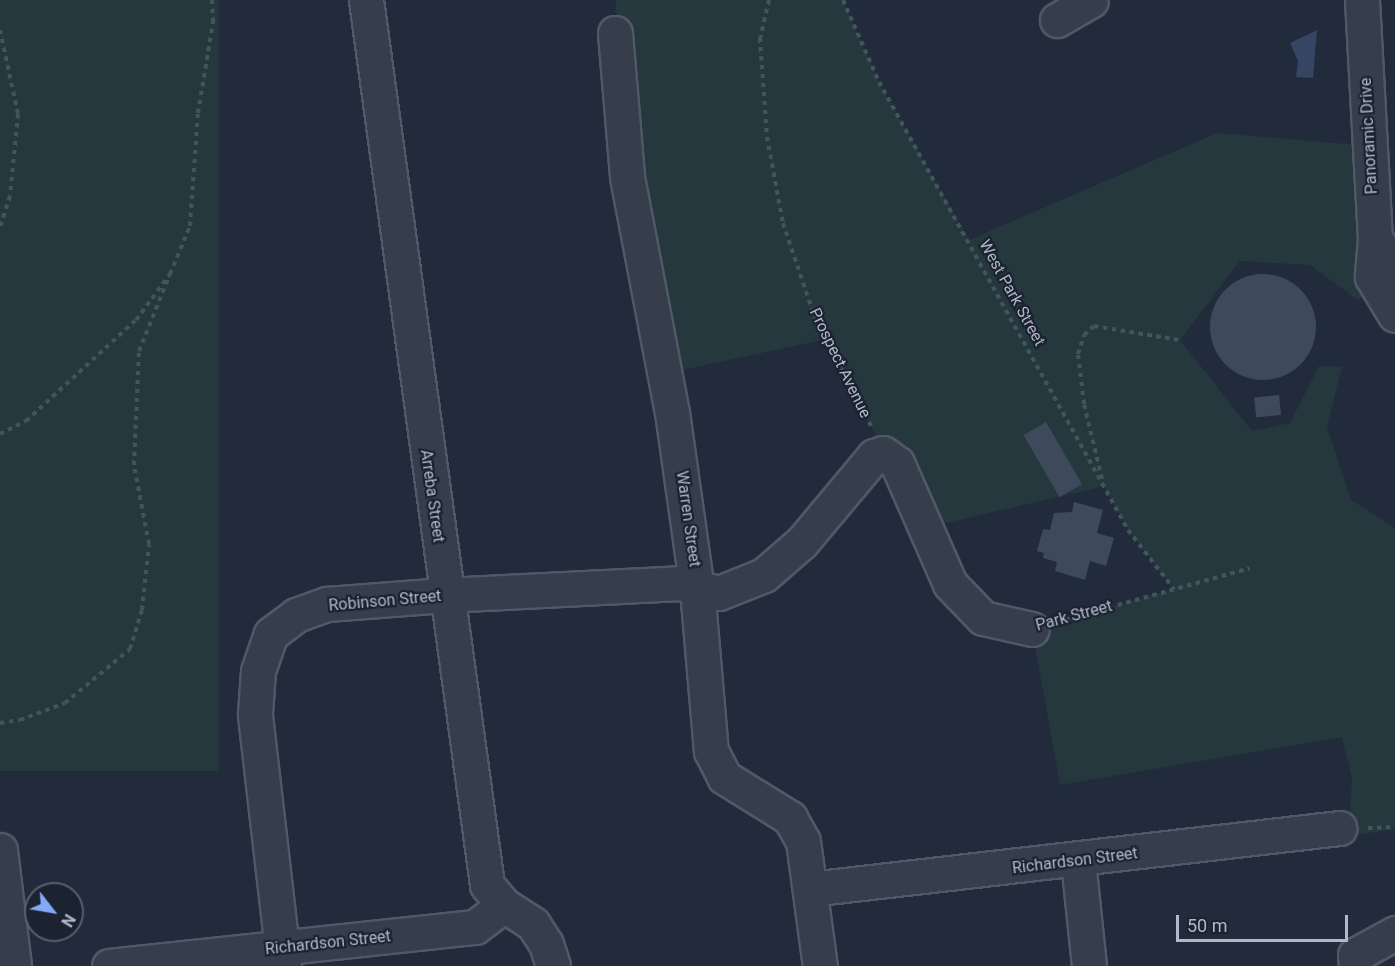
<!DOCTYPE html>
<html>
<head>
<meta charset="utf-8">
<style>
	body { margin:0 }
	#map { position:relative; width:1395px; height:966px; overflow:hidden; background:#222b3c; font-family:Roboto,sans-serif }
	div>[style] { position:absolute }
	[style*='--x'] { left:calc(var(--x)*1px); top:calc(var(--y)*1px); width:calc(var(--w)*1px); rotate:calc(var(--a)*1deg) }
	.green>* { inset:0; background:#24383d; transform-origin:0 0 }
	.water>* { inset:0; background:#364563 }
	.building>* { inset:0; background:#3e495b; transform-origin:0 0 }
	.round { border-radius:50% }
	.path>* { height:4px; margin-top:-2px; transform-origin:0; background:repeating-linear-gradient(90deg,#42555a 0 4.5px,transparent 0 9px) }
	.roads { filter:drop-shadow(2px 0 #515867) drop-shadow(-2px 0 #515867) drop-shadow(0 2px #515867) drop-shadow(0 -2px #515867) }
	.minor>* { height:33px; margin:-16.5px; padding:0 16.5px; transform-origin:16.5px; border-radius:16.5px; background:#363e4c }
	span { translate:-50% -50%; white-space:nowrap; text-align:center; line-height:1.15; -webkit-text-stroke:4.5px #1b2331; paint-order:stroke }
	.street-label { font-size:16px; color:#b2b8c8 }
	.north { position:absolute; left:24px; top:882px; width:60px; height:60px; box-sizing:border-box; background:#1b2331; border:2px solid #575f6d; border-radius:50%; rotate:121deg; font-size:16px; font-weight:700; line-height:24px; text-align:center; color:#b2b8c8 }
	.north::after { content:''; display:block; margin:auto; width:21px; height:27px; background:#85a9f9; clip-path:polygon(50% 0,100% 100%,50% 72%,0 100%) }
	.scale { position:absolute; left:1176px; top:915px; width:172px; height:27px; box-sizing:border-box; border:3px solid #b2b8c8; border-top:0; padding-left:8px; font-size:18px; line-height:21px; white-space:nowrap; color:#b2b8c8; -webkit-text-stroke:4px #1b2331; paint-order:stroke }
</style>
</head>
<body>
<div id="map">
	<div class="green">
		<i style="left:0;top:0;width:219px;height:771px"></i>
		<i style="clip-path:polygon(616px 0,843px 0,879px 82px,969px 240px,1217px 133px,1370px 146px,1372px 277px,1359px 301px,1310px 265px,1240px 261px,1180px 340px,1252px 431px,1290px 423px,1319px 366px,1342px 367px,1327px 427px,1351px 500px,1395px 528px,1395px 829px,1349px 836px,1352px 778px,1342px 737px,1060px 785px,1032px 629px,1173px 589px,1128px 530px,1104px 486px,925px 528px,883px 453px,861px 403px,827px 339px,664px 374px,615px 33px)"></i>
	</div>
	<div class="water">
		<i style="clip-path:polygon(1317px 30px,1313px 78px,1296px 77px,1298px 61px,1290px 43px)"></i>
	</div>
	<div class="building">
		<i class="round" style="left:1210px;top:274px;width:106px;height:106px"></i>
		<i style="left:1279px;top:395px;width:20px;height:25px;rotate:84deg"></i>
		<i style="left:1046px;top:422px;width:72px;height:26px;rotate:60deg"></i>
		<i style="clip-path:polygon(1074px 502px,1103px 510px,1097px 533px,1114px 538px,1106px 566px,1090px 561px,1085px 580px,1055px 571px,1057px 562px,1043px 558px,1044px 553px,1037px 551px,1043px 529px,1050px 530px,1054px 513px,1072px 512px)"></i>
	</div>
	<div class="path">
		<i style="--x:769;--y:0;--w:39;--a:103"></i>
		<i style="--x:760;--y:38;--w:99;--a:86"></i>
		<i style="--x:767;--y:137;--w:87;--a:79.5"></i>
		<i style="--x:783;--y:223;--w:100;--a:71.4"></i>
		<i style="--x:815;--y:318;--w:124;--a:62.6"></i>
		<i style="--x:843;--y:0;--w:90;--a:66.3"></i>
		<i style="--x:879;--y:82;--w:513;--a:60.93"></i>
		<i style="--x:1128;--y:530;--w:75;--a:52.1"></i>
		<i style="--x:0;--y:30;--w:86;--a:77.9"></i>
		<i style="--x:18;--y:114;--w:82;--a:95.6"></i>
		<i style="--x:10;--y:196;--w:32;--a:108"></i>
		<i style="--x:0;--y:434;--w:29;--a:-27"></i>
		<i style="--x:26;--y:421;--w:149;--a:-42.6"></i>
		<i style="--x:136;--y:320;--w:57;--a:-53.5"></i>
		<i style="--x:170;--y:274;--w:52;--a:-67.4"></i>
		<i style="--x:190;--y:226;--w:113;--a:-86"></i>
		<i style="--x:198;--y:113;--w:92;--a:-80.6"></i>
		<i style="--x:213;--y:22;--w:22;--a:-93"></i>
		<i style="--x:1102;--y:479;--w:77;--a:-103.5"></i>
		<i style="--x:1084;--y:404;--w:50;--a:-96.8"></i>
		<i style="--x:1078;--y:354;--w:20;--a:-72"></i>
		<i style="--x:1084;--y:335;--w:13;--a:-42"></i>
		<i style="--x:1094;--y:326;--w:86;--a:9.4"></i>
		<i style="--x:1057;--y:622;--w:200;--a:-15.6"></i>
		<i style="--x:0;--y:723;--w:20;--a:-9"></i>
		<i style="--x:20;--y:720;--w:48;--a:-20.7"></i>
		<i style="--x:65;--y:703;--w:85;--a:-39.7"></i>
		<i style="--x:130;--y:649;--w:41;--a:-72.9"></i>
		<i style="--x:142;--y:610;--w:66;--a:-83.9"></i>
		<i style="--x:149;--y:544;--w:80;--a:-100.8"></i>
		<i style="--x:134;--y:465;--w:114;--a:-87.5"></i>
		<i style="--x:139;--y:351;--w:83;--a:-68.1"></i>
		<i style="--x:1368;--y:828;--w:27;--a:-2"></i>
	</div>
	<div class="roads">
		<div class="minor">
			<i style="--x:366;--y:0;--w:893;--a:82.21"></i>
			<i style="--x:487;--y:885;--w:26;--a:50"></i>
			<i style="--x:504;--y:905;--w:35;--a:33"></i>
			<i style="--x:533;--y:924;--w:24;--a:57"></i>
			<i style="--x:546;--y:944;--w:23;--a:72"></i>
			<i style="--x:1362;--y:0;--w:239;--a:86.9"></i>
			<i style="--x:1375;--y:239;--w:33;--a:52"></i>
			<i style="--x:1057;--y:20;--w:39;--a:-30"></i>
			<i style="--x:615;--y:33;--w:144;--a:85.2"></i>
			<i style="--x:627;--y:177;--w:239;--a:79.2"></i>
			<i style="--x:672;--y:412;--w:179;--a:82"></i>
			<i style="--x:697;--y:589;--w:163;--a:85.1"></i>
			<i style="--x:711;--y:751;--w:29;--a:63"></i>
			<i style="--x:724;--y:777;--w:78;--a:31.8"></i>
			<i style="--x:790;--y:818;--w:26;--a:61"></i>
			<i style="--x:803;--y:841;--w:126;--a:82.3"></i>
			<i style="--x:1375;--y:239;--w:38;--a:95"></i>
			<i style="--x:1372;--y:277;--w:44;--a:58.8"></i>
			<i style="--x:0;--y:850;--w:117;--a:83.1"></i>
			<i style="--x:1078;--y:861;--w:106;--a:84"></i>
			<i style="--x:810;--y:889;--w:533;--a:-6.57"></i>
			<i style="--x:109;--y:966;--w:368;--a:-6.1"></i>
			<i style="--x:475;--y:927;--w:36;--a:-37"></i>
			<i style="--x:284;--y:966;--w:254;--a:-96.6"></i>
			<i style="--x:255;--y:714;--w:43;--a:-86"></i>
			<i style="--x:258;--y:671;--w:39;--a:-71"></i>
			<i style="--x:271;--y:634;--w:31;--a:-37"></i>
			<i style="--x:296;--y:615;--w:33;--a:-20"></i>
			<i style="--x:327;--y:604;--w:118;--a:-4.4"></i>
			<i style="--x:445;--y:595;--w:235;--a:-2.9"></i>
			<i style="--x:680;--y:583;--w:40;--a:14.4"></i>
			<i style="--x:719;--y:593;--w:48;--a:-21.8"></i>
			<i style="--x:764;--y:575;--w:50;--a:-41"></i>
			<i style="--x:802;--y:542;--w:112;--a:-50.1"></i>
			<i style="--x:874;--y:456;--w:9;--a:-18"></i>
			<i style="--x:883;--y:453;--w:17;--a:36"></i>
			<i style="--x:897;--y:463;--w:132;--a:66.3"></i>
			<i style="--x:950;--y:584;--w:47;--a:45.9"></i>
			<i style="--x:983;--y:618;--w:50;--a:12.7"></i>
			<i style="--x:1356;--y:966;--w:11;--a:-95"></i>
			<i style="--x:1355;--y:955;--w:46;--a:-28.8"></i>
		</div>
	</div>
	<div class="street-label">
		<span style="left:1369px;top:136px;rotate:-93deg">Panoramic Drive</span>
		<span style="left:1012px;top:293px;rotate:61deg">West Park Street</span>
		<span style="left:840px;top:363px;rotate:64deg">Prospect Avenue</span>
		<span style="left:432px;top:496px;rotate:82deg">Arreba Street</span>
		<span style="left:688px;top:519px;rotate:82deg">Warren Street</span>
		<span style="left:385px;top:601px;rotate:-5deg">Robinson Street</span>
		<span style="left:1074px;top:616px;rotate:-15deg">Park Street</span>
		<span style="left:1075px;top:861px;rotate:-7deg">Richardson Street</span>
		<span style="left:328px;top:943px;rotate:-6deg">Richardson Street</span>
	</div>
	<div class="north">N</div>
	<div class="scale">50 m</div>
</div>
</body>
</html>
